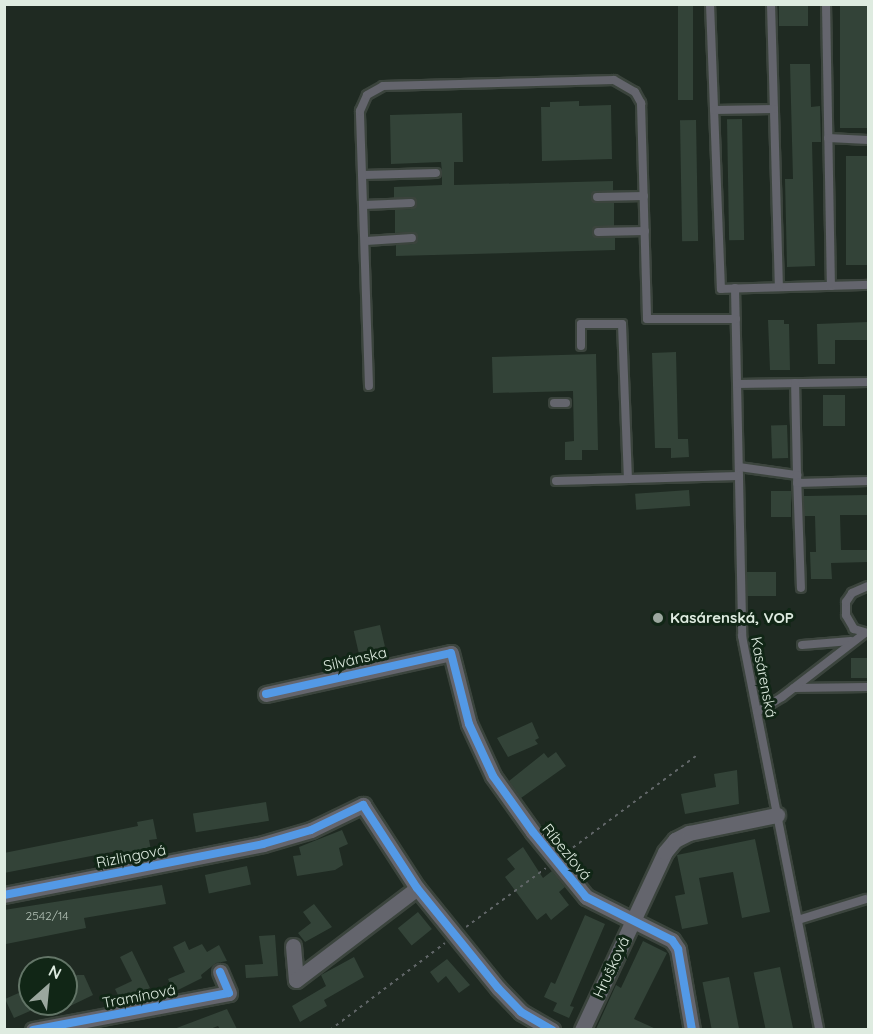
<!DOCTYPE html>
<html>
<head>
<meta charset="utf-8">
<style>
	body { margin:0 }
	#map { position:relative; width:873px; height:1034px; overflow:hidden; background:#1f2a22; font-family:Quicksand,sans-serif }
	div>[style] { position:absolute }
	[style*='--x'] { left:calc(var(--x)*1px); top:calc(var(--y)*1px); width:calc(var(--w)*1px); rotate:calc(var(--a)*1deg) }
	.building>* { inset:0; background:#334338; transform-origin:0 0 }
	.path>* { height:2px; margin-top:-1px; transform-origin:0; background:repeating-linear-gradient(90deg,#616668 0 3px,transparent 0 7.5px) }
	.roads { filter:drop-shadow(2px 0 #3b443d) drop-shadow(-2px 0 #3b443d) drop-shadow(0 2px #3b443d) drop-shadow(0 -2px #3b443d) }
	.lane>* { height:8px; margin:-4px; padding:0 4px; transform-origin:4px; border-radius:4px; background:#64656d }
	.street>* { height:15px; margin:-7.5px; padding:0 7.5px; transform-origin:7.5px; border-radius:7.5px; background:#64656d }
	.cycleway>* { height:8px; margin:-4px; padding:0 4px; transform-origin:4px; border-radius:4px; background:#5399e6 }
	.dots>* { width:16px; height:16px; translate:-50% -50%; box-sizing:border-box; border:3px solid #112616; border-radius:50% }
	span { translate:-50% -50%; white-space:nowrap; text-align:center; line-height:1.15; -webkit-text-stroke:6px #112616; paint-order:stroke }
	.number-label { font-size:12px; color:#b3c1b6 }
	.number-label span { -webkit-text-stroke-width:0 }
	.poi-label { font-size:15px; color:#deebe0; font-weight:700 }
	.left { translate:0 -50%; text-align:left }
	.street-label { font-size:15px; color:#deebe0 }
	.frame { position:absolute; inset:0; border:6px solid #deebe0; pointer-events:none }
	.north { position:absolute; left:18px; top:956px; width:60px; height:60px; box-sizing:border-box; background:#112616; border:2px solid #637567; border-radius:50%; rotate:27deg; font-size:16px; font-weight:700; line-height:24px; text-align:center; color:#deebe0 }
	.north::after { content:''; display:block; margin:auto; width:21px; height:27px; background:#9ba79e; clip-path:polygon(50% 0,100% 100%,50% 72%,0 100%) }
</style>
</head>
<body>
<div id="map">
	<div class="building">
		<i style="left:678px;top:4px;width:15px;height:96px"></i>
		<i style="left:779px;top:4px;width:29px;height:22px"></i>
		<i style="left:840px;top:4px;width:28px;height:124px"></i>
		<i style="clip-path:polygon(790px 64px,810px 64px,811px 107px,820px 106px,821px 142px,812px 142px,815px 266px,787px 267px,785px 179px,793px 179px)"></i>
		<i style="clip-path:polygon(579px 101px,579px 106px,611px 105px,612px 159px,542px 161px,541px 107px,550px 107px,550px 102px)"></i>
		<i style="clip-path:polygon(462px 113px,463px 162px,454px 162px,454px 185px,613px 181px,613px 191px,594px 192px,591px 198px,597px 203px,614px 203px,614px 226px,595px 227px,592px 233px,598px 238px,615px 238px,615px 250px,396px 256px,396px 245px,413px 244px,418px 238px,414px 232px,395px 233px,395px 210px,412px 209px,417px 203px,413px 197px,394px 198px,394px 187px,442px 185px,442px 172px,441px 162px,391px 164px,390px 115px)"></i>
		<i style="left:742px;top:119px;width:121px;height:15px;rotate:89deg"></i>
		<i style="left:696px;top:120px;width:121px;height:16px;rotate:89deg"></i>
		<i style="left:868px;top:156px;width:109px;height:22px;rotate:90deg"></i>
		<i style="clip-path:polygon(768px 320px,784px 320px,784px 324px,789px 324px,790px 370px,770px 370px)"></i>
		<i style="clip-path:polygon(868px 322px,868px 340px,835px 340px,835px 364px,818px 364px,817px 324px)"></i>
		<i style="clip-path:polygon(676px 352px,678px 439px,688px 439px,689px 457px,671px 458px,671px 448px,655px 448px,652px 353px)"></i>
		<i style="clip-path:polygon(596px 354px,598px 450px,582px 450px,582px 460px,565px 460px,565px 442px,574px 441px,573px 391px,493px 393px,492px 357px)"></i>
		<i style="left:823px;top:395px;width:22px;height:31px"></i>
		<i style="left:787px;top:425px;width:33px;height:16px;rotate:88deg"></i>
		<i style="left:689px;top:490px;width:16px;height:54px;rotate:86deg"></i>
		<i style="left:771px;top:491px;width:20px;height:26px"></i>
		<i style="clip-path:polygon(868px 495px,868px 515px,840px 515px,841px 550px,868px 550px,868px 562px,831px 563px,832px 579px,811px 579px,810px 552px,816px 552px,815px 516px,804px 516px,804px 496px)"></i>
		<i style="left:747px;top:572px;width:29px;height:24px"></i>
		<i style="left:380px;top:625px;width:22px;height:27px;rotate:77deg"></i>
		<i style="left:851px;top:658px;width:17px;height:20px"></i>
		<i style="clip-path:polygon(532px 722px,539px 738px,535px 740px,538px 744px,508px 757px,497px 738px)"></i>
		<i style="clip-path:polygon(556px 752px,566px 766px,521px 798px,509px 781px,544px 753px,548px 758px)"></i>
		<i style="clip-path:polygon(737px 770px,739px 804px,685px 814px,681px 794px,716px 787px,714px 774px)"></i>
		<i style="left:266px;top:802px;width:19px;height:74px;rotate:81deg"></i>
		<i style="clip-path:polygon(153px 819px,157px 839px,149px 840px,151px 850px,123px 856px,122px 850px,4px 873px,4px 853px,138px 826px,137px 822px)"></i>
		<i style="clip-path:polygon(342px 830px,348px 844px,339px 848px,343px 865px,335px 870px,297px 876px,293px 856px,301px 855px,299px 847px)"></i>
		<i style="clip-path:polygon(755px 839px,770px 912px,742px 918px,733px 872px,699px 878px,708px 924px,682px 929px,675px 896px,685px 894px,677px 855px)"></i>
		<i style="clip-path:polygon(523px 847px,543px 878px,552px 871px,565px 887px,559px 892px,569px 905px,551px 920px,546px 913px,537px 920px,505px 877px,515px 869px,507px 859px)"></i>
		<i style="left:247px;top:866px;width:19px;height:43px;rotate:78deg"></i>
		<i style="clip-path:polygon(162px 885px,166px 904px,84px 918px,86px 928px,6px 944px,4px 910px)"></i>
		<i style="clip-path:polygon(314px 904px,332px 927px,305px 942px,298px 933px,311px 923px,303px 912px)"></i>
		<i style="left:418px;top:912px;width:22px;height:26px;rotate:51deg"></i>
		<i style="clip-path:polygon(585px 915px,605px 924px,570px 1006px,574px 1007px,569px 1018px,553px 1011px,557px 1003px,544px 997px,551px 982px,555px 984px)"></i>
		<i style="clip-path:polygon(275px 935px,278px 976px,246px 978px,245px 965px,263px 964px,259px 936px)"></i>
		<i style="clip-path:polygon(185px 941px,189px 950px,202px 944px,207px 952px,219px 945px,227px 961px,216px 963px,201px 975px,202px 978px,174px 992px,168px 979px,185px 972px,173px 947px)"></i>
		<i style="clip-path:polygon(643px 941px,667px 953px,634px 1019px,656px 1029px,596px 1029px,616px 985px,621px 988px)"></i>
		<i style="clip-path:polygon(132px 951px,150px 988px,121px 1001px,115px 989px,132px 981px,120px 957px)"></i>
		<i style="clip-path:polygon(354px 957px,364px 977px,324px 1000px,327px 1006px,300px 1022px,292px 1006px,326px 986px,321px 975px)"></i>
		<i style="clip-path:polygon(447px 959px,470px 985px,459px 993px,446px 976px,438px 983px,430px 972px)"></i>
		<i style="left:780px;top:967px;width:63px;height:27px;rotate:78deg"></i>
		<i style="clip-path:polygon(77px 975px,84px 975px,93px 995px,66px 1008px,66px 980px)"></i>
		<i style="left:729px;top:977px;width:53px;height:27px;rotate:79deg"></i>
		<i style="clip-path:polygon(30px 988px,30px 1011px,14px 1018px,5px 999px)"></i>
		<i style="clip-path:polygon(227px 1009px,237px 1029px,220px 1029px,218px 1026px,210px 1029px,174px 1029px)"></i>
	</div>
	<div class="path">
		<i style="--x:567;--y:852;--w:162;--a:-36.7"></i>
		<i style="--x:466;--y:927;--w:99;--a:-36.4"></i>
		<i style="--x:330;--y:1030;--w:144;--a:-37.1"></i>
	</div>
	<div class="roads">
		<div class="lane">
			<i style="--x:710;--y:4;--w:285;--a:87.8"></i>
			<i style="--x:721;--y:289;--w:147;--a:-1.6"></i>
			<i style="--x:771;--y:4;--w:283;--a:88.4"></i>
			<i style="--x:826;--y:4;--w:282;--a:89"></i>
			<i style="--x:714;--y:110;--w:60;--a:-1"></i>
			<i style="--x:828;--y:138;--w:40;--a:2.9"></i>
			<i style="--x:363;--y:175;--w:73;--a:-1.6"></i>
			<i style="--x:597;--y:197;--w:47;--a:-1.2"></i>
			<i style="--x:364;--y:205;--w:47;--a:-2.4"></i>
			<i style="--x:598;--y:232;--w:47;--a:-1.2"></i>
			<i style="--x:366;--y:241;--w:46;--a:-3.7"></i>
			<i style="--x:735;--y:288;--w:348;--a:88.8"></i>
			<i style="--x:742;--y:636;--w:401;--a:78.9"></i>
			<i style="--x:581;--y:346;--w:22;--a:-90"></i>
			<i style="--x:581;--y:324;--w:41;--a:0"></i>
			<i style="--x:622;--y:324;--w:155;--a:87.8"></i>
			<i style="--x:737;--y:384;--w:131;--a:-0.9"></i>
			<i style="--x:369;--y:386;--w:275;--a:-91.9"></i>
			<i style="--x:360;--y:111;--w:17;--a:-66"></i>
			<i style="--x:367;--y:95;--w:18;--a:-29"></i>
			<i style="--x:383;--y:86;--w:231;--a:-1.5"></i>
			<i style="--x:614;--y:80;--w:24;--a:30"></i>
			<i style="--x:635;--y:92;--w:13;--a:61"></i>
			<i style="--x:641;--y:103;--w:216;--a:88.4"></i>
			<i style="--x:647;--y:319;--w:89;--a:0"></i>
			<i style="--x:554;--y:403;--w:12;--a:0"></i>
			<i style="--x:739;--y:467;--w:59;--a:7.9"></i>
			<i style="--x:797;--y:475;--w:92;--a:-91.2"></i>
			<i style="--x:797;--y:475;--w:113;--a:88"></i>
			<i style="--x:556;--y:481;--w:183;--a:-1.6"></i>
			<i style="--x:797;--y:483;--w:71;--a:-1.6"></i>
			<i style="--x:868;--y:633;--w:15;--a:-164"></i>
			<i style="--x:854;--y:629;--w:16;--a:-120"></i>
			<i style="--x:846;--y:615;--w:13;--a:-90"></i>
			<i style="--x:846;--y:602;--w:11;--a:-56"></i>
			<i style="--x:852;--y:593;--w:17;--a:-24"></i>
			<i style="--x:802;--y:645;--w:49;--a:-4.7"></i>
			<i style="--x:794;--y:688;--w:74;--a:-0.8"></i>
			<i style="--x:757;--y:712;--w:29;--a:-31"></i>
			<i style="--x:782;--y:697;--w:105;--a:-37.6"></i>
			<i style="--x:798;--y:920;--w:71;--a:-17.2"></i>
		</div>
		<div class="street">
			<i style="--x:266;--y:694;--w:189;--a:-12.5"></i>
			<i style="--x:451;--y:653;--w:73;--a:75.8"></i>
			<i style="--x:469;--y:724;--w:57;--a:65.2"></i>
			<i style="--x:493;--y:776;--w:69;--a:54.5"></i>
			<i style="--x:533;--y:832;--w:84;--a:50.8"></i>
			<i style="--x:586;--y:897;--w:96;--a:26.6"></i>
			<i style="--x:672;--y:940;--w:11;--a:56"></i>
			<i style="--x:678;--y:949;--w:82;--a:80.2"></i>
			<i style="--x:4;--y:895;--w:264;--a:-11.1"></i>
			<i style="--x:263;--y:844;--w:50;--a:-16.3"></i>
			<i style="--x:311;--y:830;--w:58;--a:-25.7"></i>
			<i style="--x:363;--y:805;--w:99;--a:57"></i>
			<i style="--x:417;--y:888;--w:129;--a:51"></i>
			<i style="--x:498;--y:988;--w:33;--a:46"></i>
			<i style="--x:521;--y:1012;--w:36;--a:30"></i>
			<i style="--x:293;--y:946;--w:34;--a:85"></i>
			<i style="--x:296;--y:980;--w:152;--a:-37.2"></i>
			<i style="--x:33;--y:1030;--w:199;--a:-10.7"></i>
			<i style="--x:229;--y:993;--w:23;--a:-113"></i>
			<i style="--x:582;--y:1030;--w:196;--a:-65"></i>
			<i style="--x:665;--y:852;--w:16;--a:-50"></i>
			<i style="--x:675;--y:840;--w:16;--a:-27"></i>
			<i style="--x:689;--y:833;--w:90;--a:-11.6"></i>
		</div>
	</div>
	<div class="cycleway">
		<i style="--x:266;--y:694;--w:189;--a:-12.5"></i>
		<i style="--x:451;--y:653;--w:73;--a:75.8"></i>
		<i style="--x:469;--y:724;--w:57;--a:65.2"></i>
		<i style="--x:493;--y:776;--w:69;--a:54.5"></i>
		<i style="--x:533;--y:832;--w:84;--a:50.8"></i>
		<i style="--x:586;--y:897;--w:96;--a:26.6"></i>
		<i style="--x:672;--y:940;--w:11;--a:56"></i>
		<i style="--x:678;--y:949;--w:82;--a:80.2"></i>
		<i style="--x:4;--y:895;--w:264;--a:-11.1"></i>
		<i style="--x:263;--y:844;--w:50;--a:-16.3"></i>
		<i style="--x:311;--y:830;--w:58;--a:-25.7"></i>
		<i style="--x:363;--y:805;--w:99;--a:57"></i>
		<i style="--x:417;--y:888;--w:129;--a:51"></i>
		<i style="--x:498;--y:988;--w:33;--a:46"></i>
		<i style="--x:521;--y:1012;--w:36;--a:30"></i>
		<i style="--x:33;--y:1030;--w:199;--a:-10.7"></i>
		<i style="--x:229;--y:993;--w:23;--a:-113"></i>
	</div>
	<div class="dots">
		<i style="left:658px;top:618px;background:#9ba79e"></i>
	</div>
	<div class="number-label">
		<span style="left:47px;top:916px">2542/14</span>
	</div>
	<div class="poi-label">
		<span class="left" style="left:670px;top:618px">Kasárenská, VOP</span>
	</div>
	<div class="street-label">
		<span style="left:355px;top:659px;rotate:-13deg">Silvánska</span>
		<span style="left:764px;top:677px;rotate:79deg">Kasárenská</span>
		<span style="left:567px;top:852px;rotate:51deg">Ríbezľová</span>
		<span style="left:131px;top:856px;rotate:-11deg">Rizlingová</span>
		<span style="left:611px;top:967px;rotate:-65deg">Hrušková</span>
		<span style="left:139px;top:996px;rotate:-11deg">Tramínová</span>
	</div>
	<div class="frame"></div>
	<div class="north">N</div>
</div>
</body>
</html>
